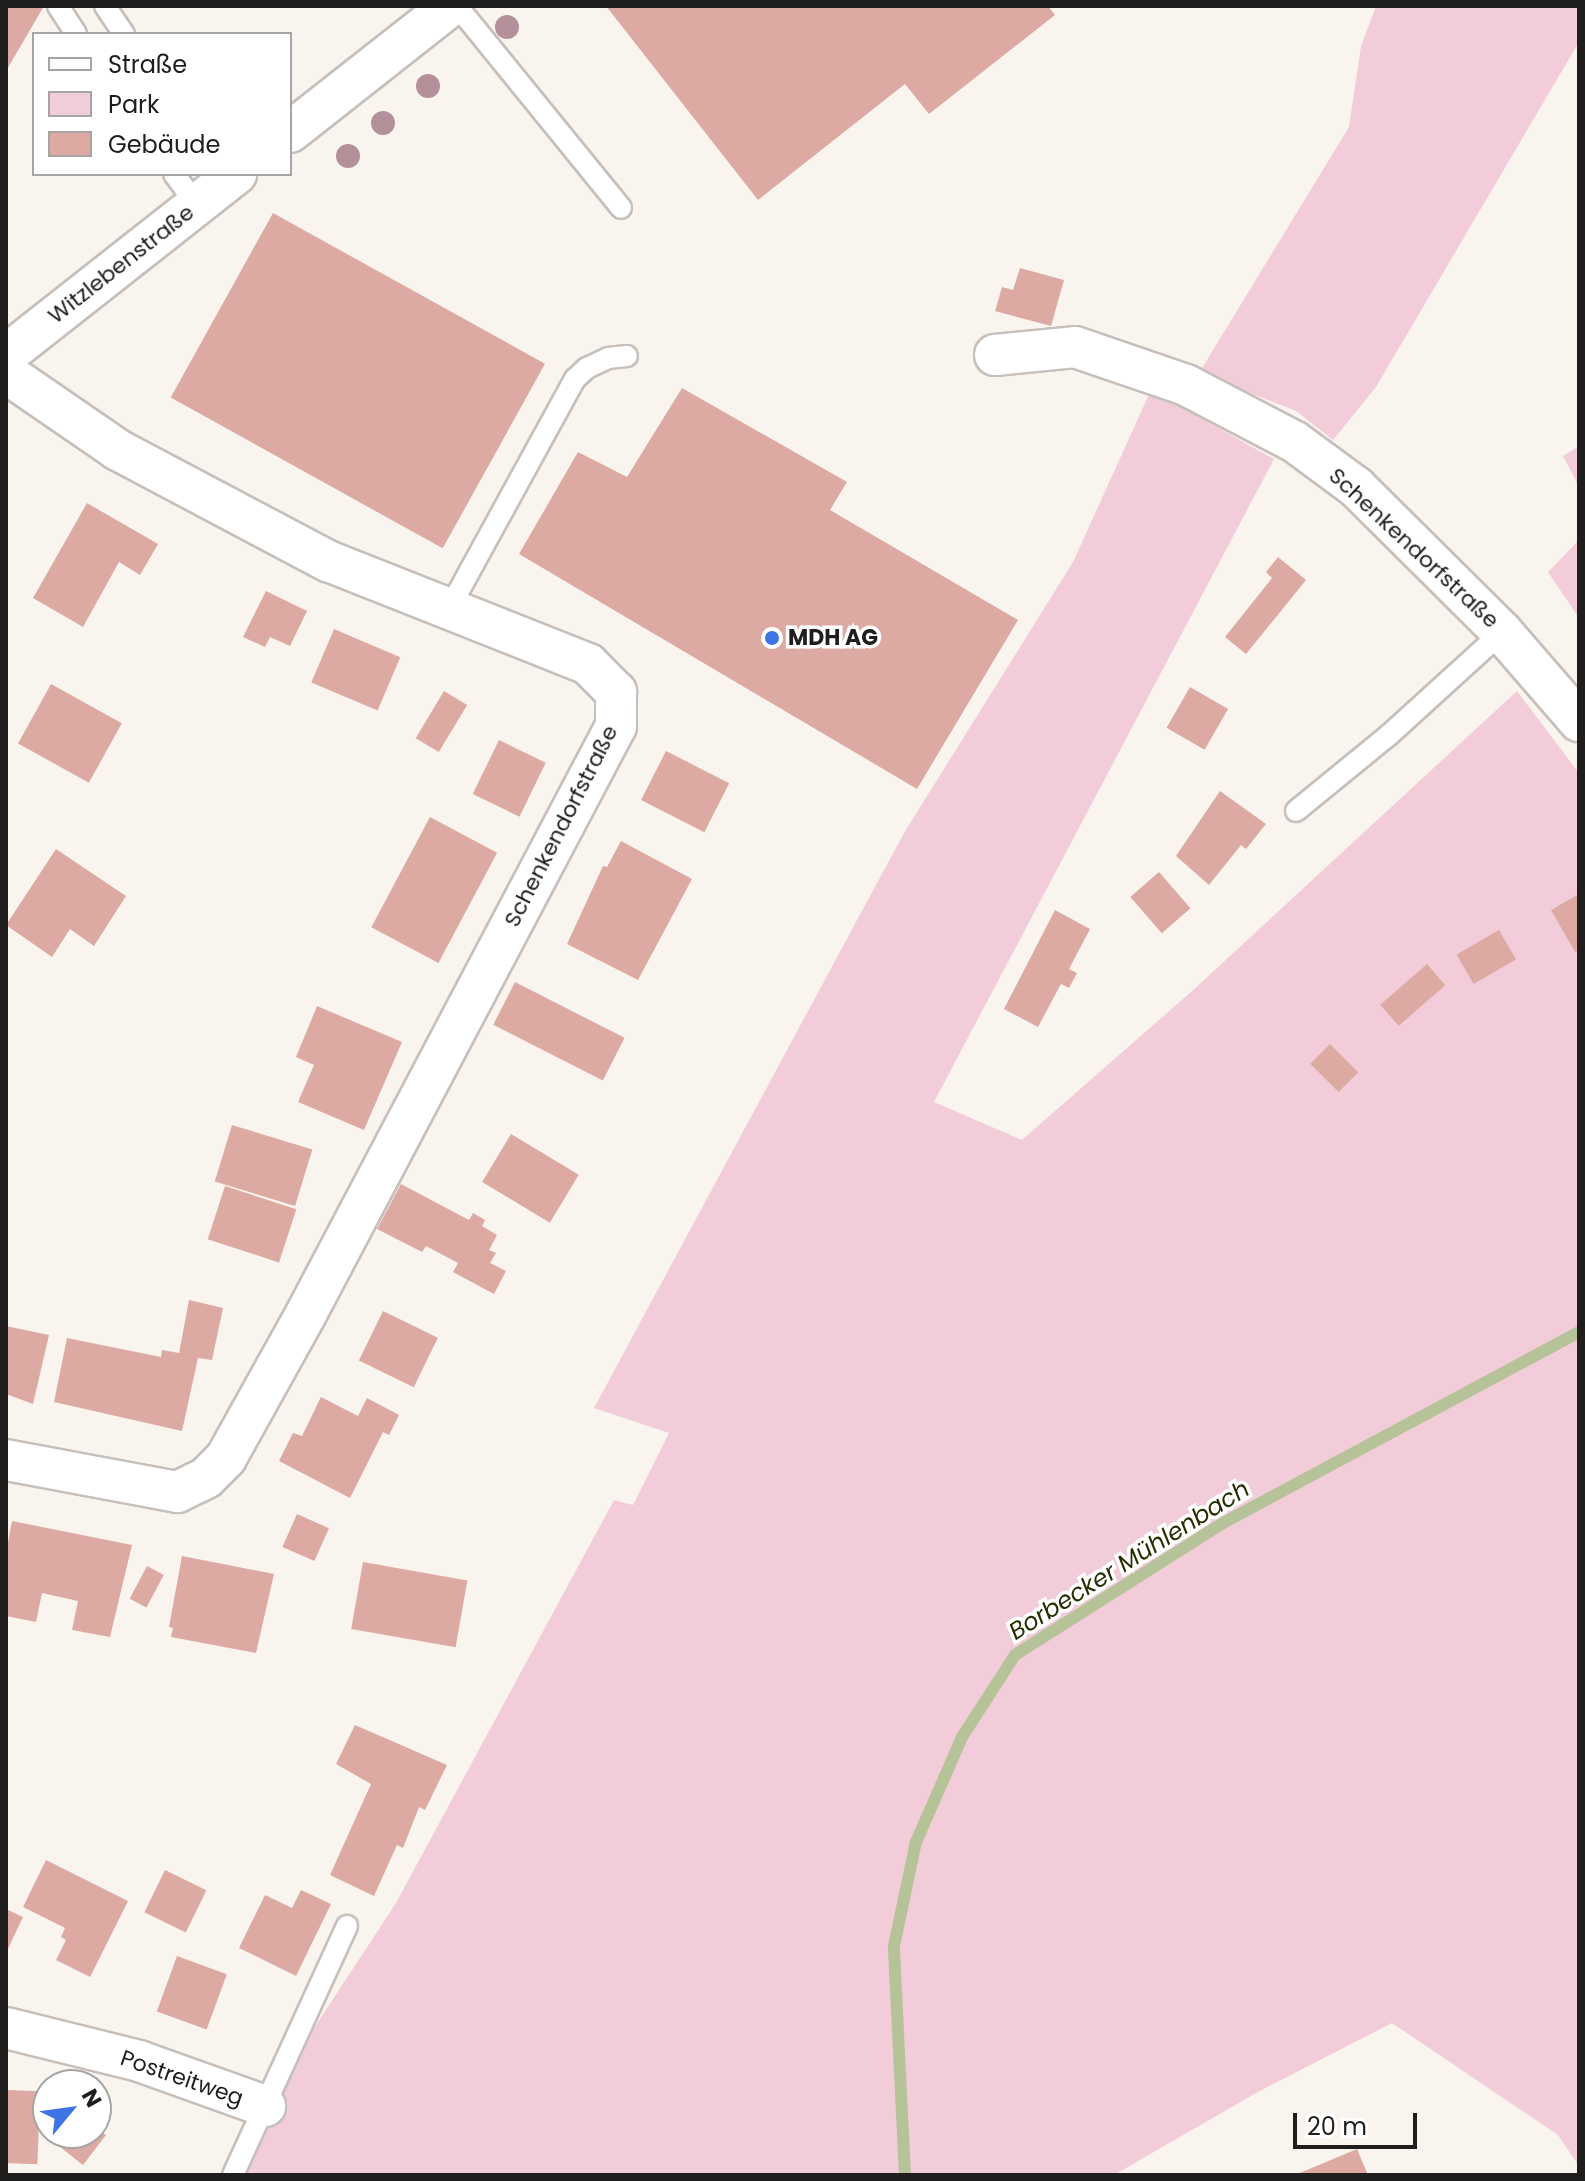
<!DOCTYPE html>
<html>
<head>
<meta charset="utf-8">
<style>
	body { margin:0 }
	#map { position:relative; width:1585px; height:2181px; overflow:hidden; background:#faf4ef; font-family:Poppins,sans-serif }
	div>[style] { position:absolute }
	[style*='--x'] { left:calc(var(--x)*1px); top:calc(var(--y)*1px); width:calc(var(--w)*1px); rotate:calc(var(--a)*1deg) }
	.green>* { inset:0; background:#f2cdd9 }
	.stream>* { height:12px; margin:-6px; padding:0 6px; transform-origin:6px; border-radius:6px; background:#b6c399 }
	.building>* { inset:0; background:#dcaaa3; transform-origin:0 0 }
	.roads { filter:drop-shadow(2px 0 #c6bfbb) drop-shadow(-2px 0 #c6bfbb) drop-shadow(0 2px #c6bfbb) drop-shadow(0 -2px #c6bfbb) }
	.lane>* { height:20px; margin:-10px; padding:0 10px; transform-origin:10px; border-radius:10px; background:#fff }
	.street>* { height:40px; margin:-20px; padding:0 20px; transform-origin:20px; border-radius:20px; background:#fff }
	.trees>* { width:24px; height:24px; margin:-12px; border-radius:50%; background:#b4909a }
	.dots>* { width:22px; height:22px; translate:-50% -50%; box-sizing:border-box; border:4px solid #fff; border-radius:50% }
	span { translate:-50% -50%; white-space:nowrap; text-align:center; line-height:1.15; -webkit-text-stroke:7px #fff; paint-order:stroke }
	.street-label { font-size:22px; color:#201e1c }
	.poi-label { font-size:22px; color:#201e1c; font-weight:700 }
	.left { translate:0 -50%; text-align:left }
	.water-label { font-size:24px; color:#253000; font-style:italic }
	.frame { position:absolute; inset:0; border:8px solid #201e1c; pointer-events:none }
	.legend { position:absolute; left:32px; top:32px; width:260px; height:144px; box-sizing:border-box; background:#fff; border:2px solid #a6a5a4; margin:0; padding:10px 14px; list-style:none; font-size:24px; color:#201e1c }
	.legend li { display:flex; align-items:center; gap:16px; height:40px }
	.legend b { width:40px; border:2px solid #a6a5a4 }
	.north { position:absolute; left:32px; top:2069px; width:80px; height:80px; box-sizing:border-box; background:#fff; border:2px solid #a6a5a4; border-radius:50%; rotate:61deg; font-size:22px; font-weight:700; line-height:32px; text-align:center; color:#201e1c }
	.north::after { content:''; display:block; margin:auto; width:28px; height:36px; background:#3f74e4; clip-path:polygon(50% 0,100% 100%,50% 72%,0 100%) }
	.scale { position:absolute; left:1293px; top:2113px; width:124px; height:36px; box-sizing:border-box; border:4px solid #201e1c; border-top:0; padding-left:10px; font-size:24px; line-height:28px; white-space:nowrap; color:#201e1c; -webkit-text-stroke:6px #fff; paint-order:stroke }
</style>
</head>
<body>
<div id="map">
	<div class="green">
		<i style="clip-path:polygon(1376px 6px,1579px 6px,1579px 42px,1376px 387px,1333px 440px,1296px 411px,1199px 373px,1349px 127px,1361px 46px)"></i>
		<i style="clip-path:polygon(1151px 390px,1274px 459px,934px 1102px,1022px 1140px,1191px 992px,1517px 691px,1579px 773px,1579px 2166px,1558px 2135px,1392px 2023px,1256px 2093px,1114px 2175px,241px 2175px,295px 2057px,396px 1903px,614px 1500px,633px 1505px,669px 1433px,594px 1408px,904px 833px,1073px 562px)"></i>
		<i style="clip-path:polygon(1579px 446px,1579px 487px,1563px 456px)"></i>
		<i style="clip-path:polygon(1579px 540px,1579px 618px,1548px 572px)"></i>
	</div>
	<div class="stream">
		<i style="--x:905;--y:2175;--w:229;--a:-92.8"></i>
		<i style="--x:894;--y:1946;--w:106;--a:-78.1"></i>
		<i style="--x:916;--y:1842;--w:115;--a:-66.3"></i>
		<i style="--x:962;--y:1737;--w:98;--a:-57.1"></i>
		<i style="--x:1015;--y:1655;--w:246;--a:-32.4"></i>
		<i style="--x:1223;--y:1523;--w:404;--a:-28.2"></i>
	</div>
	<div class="building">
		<i style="clip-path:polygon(6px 6px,44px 6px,6px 71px)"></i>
		<i style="clip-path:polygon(606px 6px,1048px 6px,1055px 15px,929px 114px,905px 84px,758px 200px)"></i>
		<i style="left:273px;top:213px;width:311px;height:211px;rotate:29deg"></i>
		<i style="clip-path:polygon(1020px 268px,1064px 280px,1051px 326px,995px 311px,1002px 287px,1013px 290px)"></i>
		<i style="clip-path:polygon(682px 388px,847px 482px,830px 510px,1018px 620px,917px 789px,519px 554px,578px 452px,627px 477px)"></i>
		<i style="clip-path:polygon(87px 503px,158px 544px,140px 575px,119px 562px,83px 627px,33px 598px)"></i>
		<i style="clip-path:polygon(1278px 557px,1306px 580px,1246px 654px,1225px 637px,1272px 578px,1266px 572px)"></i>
		<i style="clip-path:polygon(266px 591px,307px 611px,290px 646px,270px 637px,265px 647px,243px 637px)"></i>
		<i style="left:334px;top:629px;width:72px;height:58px;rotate:23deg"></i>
		<i style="left:51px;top:684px;width:81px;height:68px;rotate:29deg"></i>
		<i style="left:1190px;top:687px;width:44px;height:47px;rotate:30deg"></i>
		<i style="left:444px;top:691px;width:27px;height:55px;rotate:31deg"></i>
		<i style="left:499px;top:740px;width:52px;height:60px;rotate:26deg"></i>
		<i style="left:666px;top:751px;width:71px;height:55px;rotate:27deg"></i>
		<i style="clip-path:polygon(1220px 791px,1266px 824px,1246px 849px,1241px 845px,1209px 885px,1176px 856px)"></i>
		<i style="left:430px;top:817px;width:76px;height:125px;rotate:28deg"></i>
		<i style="clip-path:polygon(621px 841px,692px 879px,638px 980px,567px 944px,603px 866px,607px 867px)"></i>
		<i style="clip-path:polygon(56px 849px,126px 896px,94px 946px,70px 929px,52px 957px,6px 925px)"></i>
		<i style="left:1159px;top:872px;width:48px;height:38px;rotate:49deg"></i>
		<i style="clip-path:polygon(1579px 894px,1579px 950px,1575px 952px,1551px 910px)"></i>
		<i style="clip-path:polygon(1055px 910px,1090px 929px,1069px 969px,1077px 973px,1069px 988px,1061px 984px,1038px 1027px,1004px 1009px)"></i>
		<i style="left:1499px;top:930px;width:34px;height:49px;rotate:60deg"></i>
		<i style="left:1427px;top:964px;width:28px;height:62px;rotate:49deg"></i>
		<i style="left:515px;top:982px;width:123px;height:48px;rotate:27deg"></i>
		<i style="clip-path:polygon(317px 1006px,402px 1042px,364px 1130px,298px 1102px,314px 1065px,296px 1057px)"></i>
		<i style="left:1330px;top:1044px;width:40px;height:28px;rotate:45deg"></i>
		<i style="left:232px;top:1125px;width:84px;height:59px;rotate:17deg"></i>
		<i style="left:511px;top:1134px;width:79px;height:56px;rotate:31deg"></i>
		<i style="clip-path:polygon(401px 1184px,469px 1220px,473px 1213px,485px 1220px,482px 1226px,497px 1235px,489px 1250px,496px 1253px,490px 1263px,506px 1271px,494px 1294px,453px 1272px,458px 1263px,426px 1246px,422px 1252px,377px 1229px)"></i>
		<i style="left:225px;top:1186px;width:75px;height:56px;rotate:18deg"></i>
		<i style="clip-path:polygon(189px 1300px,223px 1308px,212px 1360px,198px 1358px,182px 1431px,54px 1402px,67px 1338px,161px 1357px,162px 1350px,179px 1353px)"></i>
		<i style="left:383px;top:1311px;width:61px;height:55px;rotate:26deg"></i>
		<i style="clip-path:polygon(6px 1326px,49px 1335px,33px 1404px,6px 1394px)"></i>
		<i style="clip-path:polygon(321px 1397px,358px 1416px,367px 1398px,399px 1415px,389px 1435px,383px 1432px,350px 1498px,279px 1461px,293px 1433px,302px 1436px)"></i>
		<i style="left:297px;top:1514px;width:35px;height:36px;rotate:24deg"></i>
		<i style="clip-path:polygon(12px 1521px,132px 1545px,110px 1637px,72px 1630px,78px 1601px,42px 1593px,36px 1622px,6px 1616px,6px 1553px)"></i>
		<i style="clip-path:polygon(182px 1556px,274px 1574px,256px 1653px,171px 1637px,173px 1628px,169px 1627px)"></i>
		<i style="left:363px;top:1562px;width:106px;height:68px;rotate:10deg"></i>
		<i style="left:147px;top:1566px;width:19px;height:37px;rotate:28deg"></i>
		<i style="clip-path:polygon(355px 1725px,447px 1765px,425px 1810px,419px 1807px,403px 1848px,397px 1845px,374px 1896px,330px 1875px,371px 1784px,336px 1764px)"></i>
		<i style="clip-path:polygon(46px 1860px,128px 1901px,90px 1977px,56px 1960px,66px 1940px,61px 1937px,65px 1928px,23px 1907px)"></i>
		<i style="left:165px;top:1870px;width:46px;height:47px;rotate:26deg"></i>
		<i style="clip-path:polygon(301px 1890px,331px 1904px,296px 1976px,239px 1948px,265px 1895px,292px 1908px)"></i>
		<i style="clip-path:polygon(6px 1909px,23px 1917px,6px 1953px)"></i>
		<i style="left:177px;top:1956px;width:53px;height:59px;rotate:20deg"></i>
		<i style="left:6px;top:2090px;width:34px;height:73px;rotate:2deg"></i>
		<i style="clip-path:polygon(96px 2128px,106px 2135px,83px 2165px,55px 2143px,62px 2133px,96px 2133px)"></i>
		<i style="clip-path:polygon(1357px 2149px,1368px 2175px,1295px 2175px)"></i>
	</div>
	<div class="roads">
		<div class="lane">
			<i style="--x:58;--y:6;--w:33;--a:57"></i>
			<i style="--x:105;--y:6;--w:34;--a:56"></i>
			<i style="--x:457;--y:6;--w:260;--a:50.9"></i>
			<i style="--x:174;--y:174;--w:39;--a:53"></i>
			<i style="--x:450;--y:607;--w:260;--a:-61.3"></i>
			<i style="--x:575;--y:379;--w:16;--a:-43"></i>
			<i style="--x:587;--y:368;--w:23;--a:-25"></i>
			<i style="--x:608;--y:358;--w:19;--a:-6"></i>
			<i style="--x:1296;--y:811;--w:120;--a:-39.3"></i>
			<i style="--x:1389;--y:735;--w:153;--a:-42.3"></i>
			<i style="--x:233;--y:2175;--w:274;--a:-65.4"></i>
		</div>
		<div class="street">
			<i style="--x:290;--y:132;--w:204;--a:-38.2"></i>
			<i style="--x:6;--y:355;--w:293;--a:-38.2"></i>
			<i style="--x:995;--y:355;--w:80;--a:-5.7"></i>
			<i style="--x:1075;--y:347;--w:117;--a:18.9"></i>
			<i style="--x:1186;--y:385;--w:123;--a:27.6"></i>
			<i style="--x:1295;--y:442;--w:76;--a:36.4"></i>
			<i style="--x:1356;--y:487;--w:206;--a:44.8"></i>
			<i style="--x:1502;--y:632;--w:118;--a:49.1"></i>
			<i style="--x:6;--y:373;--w:136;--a:34.5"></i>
			<i style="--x:118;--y:450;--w:238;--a:27.9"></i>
			<i style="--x:328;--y:561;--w:280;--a:21.6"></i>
			<i style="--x:588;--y:664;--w:40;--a:45"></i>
			<i style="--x:616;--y:692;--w:34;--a:90"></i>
			<i style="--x:616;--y:726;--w:665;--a:117.8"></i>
			<i style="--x:306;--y:1314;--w:165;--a:119.1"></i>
			<i style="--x:226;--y:1458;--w:28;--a:135"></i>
			<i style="--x:206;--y:1478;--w:32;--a:154"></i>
			<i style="--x:177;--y:1492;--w:174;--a:-169.4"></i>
			<i style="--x:6;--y:2028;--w:137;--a:13.9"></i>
			<i style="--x:139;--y:2061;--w:134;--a:19.7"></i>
		</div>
	</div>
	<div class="trees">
		<i style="left:507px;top:27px"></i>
		<i style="left:428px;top:86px"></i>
		<i style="left:383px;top:123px"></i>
		<i style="left:348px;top:156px"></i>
	</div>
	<div class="dots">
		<i style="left:772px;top:638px;background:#3f74e4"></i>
	</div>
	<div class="street-label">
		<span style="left:121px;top:264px;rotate:-38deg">Witzlebenstraße</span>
		<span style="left:1414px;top:548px;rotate:43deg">Schenkendorfstraße</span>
		<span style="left:561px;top:826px;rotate:-63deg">Schenkendorfstraße</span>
		<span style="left:182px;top:2078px;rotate:19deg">Postreitweg</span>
	</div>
	<div class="poi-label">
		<span class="left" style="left:788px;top:638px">MDH AG</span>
	</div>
	<div class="water-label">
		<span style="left:1129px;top:1560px;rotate:-32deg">Borbecker Mühlenbach</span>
	</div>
	<div class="frame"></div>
	<ul class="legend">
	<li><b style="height:10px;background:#fff"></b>Straße</li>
	<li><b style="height:22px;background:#f2cdd9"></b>Park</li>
	<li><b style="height:22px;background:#dcaaa3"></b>Gebäude</li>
	</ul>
	<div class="north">N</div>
	<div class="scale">20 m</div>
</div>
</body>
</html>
